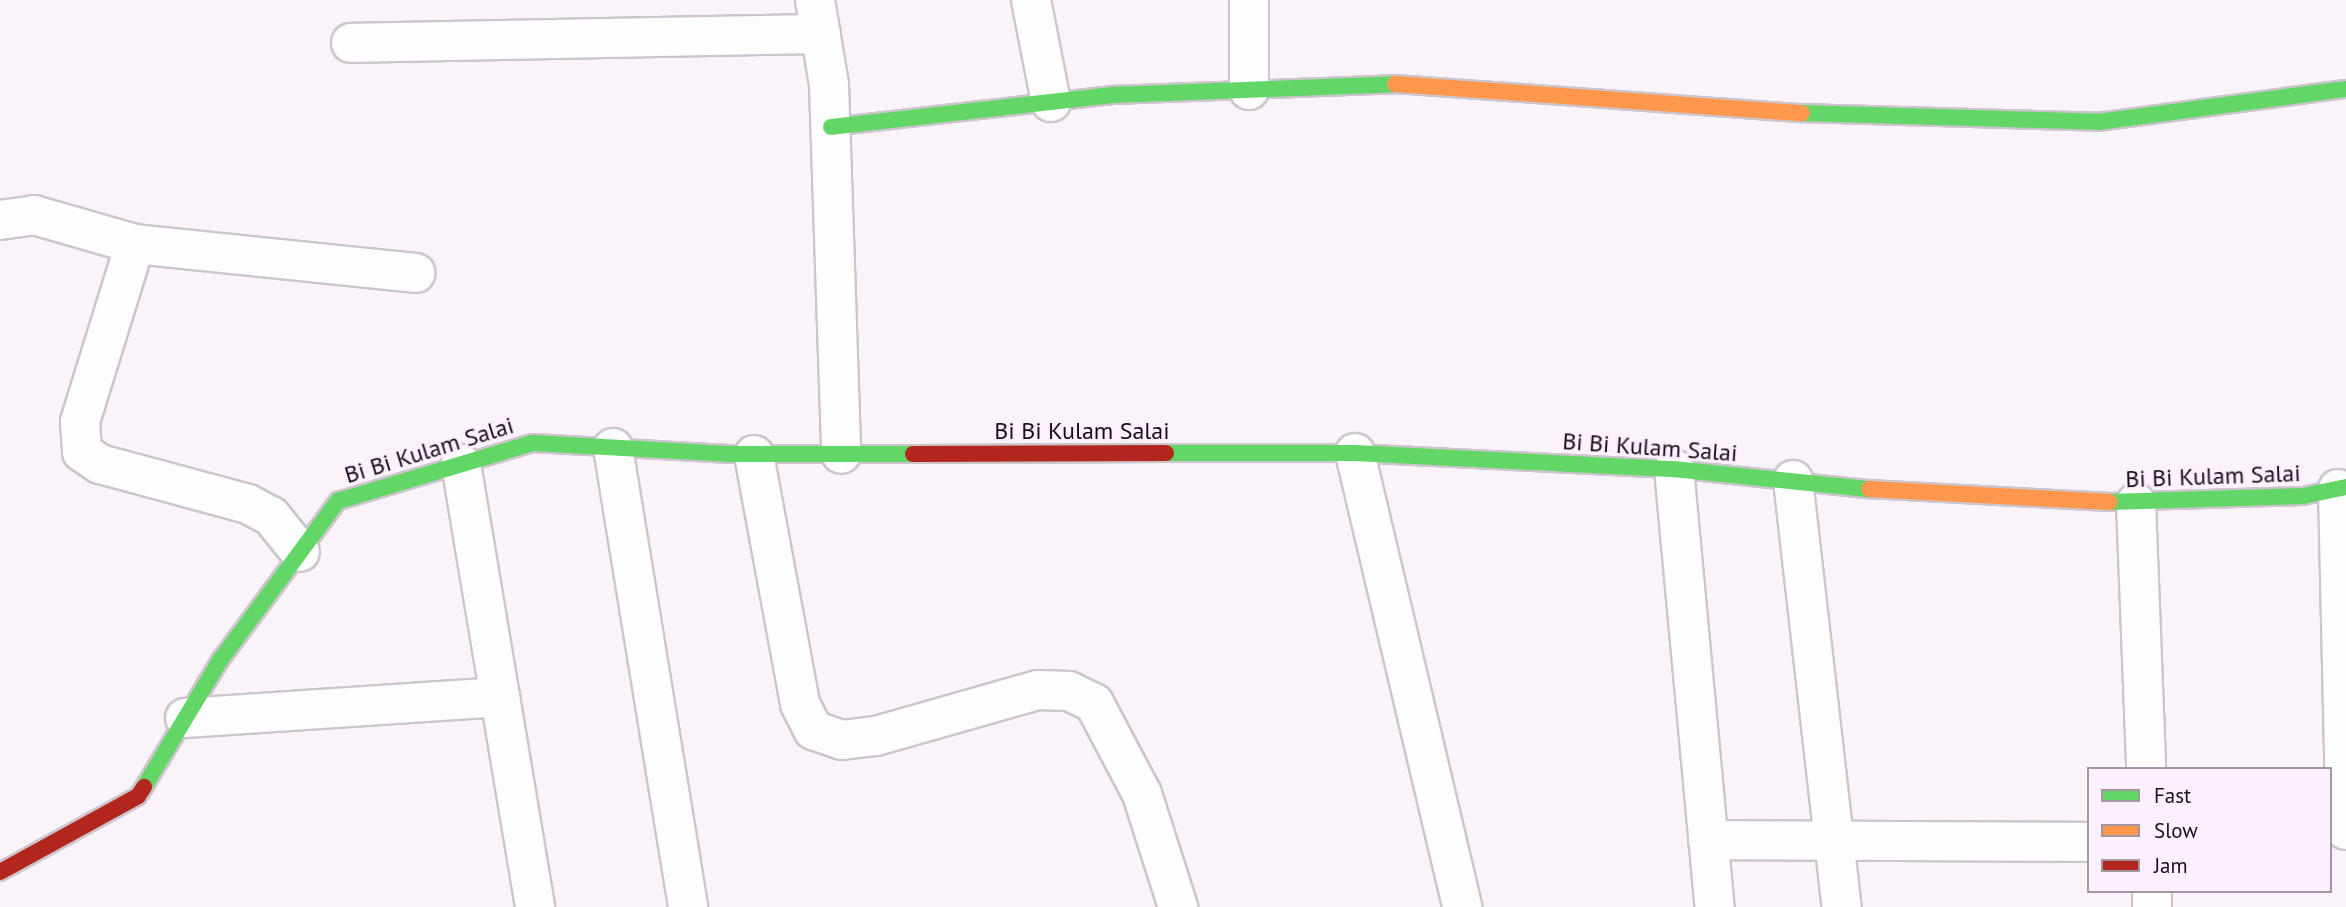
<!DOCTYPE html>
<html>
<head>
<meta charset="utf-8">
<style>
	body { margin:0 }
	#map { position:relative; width:2346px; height:907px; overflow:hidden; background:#faf4fa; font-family:"PT Sans",sans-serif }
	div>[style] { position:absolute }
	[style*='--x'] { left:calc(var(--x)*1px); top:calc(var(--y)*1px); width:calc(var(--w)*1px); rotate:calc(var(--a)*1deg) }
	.roads { filter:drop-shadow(2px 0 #ccc6cc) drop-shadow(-2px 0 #ccc6cc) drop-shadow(0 2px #ccc6cc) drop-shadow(0 -2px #ccc6cc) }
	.street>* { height:38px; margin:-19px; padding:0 19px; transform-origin:19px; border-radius:19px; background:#fefdfe }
	.fast>* { height:16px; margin:-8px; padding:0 8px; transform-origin:8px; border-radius:8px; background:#63d668 }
	.slow>* { height:16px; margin:-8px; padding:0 8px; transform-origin:8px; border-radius:8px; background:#ff974d }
	.jam>* { height:16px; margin:-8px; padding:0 8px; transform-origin:8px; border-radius:8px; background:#b3261e }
	span { translate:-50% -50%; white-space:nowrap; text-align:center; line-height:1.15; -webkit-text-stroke:6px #fdf0fe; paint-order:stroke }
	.street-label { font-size:24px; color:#160f17 }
	.legend { position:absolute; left:2087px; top:767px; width:245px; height:126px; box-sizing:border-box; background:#fdf0fe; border:2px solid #a196a2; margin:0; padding:9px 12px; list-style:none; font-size:21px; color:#160f17 }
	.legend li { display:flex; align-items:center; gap:14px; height:35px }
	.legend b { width:35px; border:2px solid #a196a2 }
</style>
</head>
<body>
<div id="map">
	<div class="roads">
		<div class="street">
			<i style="--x:815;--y:0;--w:86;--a:80.6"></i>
			<i style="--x:829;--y:85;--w:369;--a:88.1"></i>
			<i style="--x:1031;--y:0;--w:104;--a:78.9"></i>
			<i style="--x:351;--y:43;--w:470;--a:-1.1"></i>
			<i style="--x:1249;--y:90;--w:90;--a:-90"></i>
			<i style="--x:0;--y:220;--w:34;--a:-8"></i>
			<i style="--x:34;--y:215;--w:105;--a:16"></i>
			<i style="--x:135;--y:244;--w:186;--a:107.2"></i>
			<i style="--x:80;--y:422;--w:30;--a:86"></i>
			<i style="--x:82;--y:452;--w:22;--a:34"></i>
			<i style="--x:100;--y:464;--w:153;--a:15.1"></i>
			<i style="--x:248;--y:504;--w:26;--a:28"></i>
			<i style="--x:271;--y:516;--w:46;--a:51.1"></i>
			<i style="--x:135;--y:244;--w:282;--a:5.9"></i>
			<i style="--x:613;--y:448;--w:465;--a:80.7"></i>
			<i style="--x:1355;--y:453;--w:466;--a:76.7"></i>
			<i style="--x:754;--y:455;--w:253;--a:79.5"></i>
			<i style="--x:800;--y:704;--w:29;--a:63"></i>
			<i style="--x:813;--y:730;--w:31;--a:19"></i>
			<i style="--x:842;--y:740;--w:34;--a:-7"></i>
			<i style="--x:876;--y:736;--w:168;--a:-15.9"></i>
			<i style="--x:1038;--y:690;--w:31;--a:2"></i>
			<i style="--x:1069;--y:691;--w:28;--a:26"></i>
			<i style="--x:1094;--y:703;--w:103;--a:62.2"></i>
			<i style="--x:1142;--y:794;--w:119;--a:72.3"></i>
			<i style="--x:461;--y:464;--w:449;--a:80.5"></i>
			<i style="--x:1674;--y:469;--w:440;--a:84.7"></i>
			<i style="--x:1793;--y:480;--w:430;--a:83.5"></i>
			<i style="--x:2338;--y:489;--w:341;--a:88.7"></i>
			<i style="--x:2136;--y:503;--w:266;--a:87.8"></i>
			<i style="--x:185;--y:718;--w:316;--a:-3.8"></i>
			<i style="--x:1708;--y:840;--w:381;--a:0.3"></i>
			<i style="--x:2152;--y:891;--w:16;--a:90"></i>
		</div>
		<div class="fast">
			<i style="--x:1802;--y:113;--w:296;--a:1.7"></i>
			<i style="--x:2098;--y:122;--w:250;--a:-7.6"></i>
			<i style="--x:831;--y:127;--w:284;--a:-6.5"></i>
			<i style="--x:1113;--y:95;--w:282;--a:-2.2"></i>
			<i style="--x:1166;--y:453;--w:189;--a:0"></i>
			<i style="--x:1355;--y:453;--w:319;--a:2.9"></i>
			<i style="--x:1674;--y:469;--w:196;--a:5.9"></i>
			<i style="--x:2110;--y:502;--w:193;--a:-1.8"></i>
			<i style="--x:2303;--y:496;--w:44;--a:-11.8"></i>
			<i style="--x:144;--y:787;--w:149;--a:-59"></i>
			<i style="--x:221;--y:659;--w:197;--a:-53.5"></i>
			<i style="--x:338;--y:501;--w:203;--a:-16.6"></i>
			<i style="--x:533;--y:443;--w:195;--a:3.2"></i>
			<i style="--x:728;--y:454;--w:185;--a:0"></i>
		</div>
		<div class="slow">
			<i style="--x:1395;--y:84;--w:408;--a:4.1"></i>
			<i style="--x:1869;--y:489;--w:241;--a:3.1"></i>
		</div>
		<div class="jam">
			<i style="--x:913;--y:454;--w:253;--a:-0.2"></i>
			<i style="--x:0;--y:872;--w:158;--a:-28.8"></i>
			<i style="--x:138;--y:796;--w:11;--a:-56"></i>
		</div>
	</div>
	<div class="street-label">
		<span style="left:1082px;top:431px">Bi Bi Kulam Salai</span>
		<span style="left:1650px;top:447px;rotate:4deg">Bi Bi Kulam Salai</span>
		<span style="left:429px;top:450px;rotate:-17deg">Bi Bi Kulam Salai</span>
		<span style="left:2213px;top:476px;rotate:-2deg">Bi Bi Kulam Salai</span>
	</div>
	<ul class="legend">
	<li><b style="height:9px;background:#63d668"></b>Fast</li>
	<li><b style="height:9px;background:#ff974d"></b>Slow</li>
	<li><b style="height:9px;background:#b3261e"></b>Jam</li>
	</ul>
</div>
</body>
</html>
